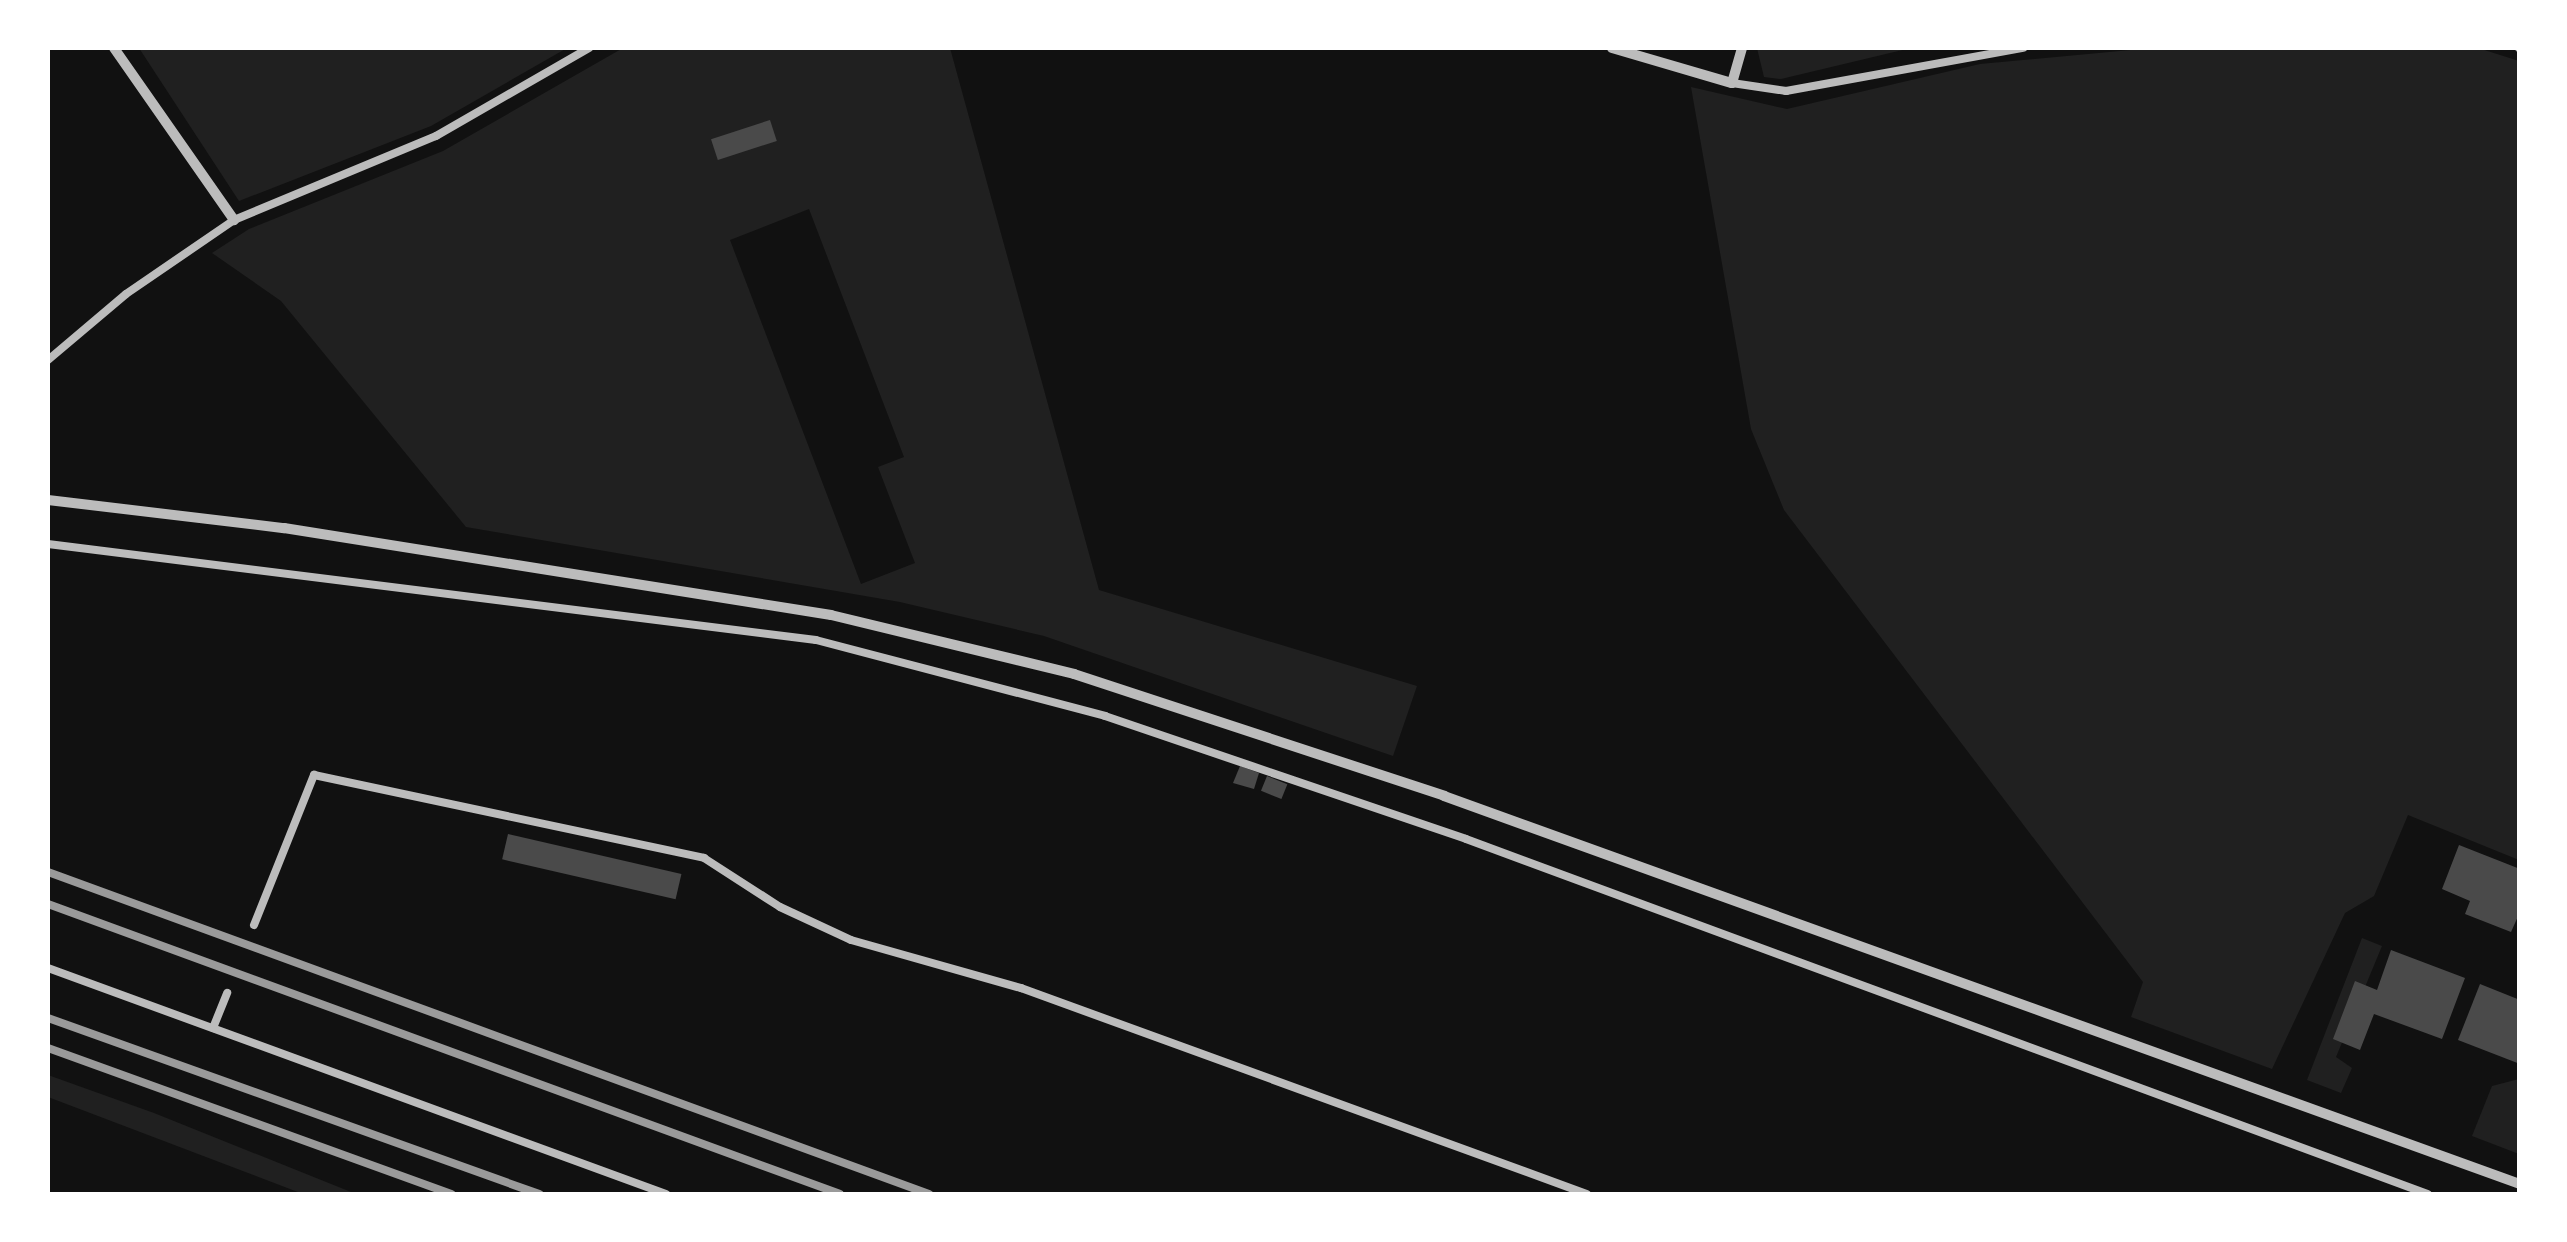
<!DOCTYPE html>
<html>
<head>
<meta charset="utf-8">
<style>
	body { margin:0 }
	#map { position:relative; width:2567px; height:1242px; overflow:hidden; background:#111; font-family:"Space Grotesk",sans-serif }
	div>[style] { position:absolute }
	[style*='--x'] { left:calc(var(--x)*1px); top:calc(var(--y)*1px); width:calc(var(--w)*1px); rotate:calc(var(--a)*1deg) }
	.green>* { inset:0; background:#202020 }
	.building>* { inset:0; background:#4a4a4a; transform-origin:0 0 }
	.service>* { height:8px; margin:-4px; padding:0 4px; transform-origin:4px; border-radius:4px; background:#bcbcbc }
	.minor>* { height:10px; margin:-5px; padding:0 5px; transform-origin:5px; border-radius:5px; background:#bcbcbc }
	.rail>* { height:8px; margin:-4px; padding:0 4px; transform-origin:4px; border-radius:4px; background:#9a9a9a }
	span { translate:-50% -50%; white-space:nowrap; text-align:center; line-height:1.15; -webkit-text-stroke:8px #fff; paint-order:stroke }
	.frame { position:absolute; inset:0; border:50px solid #fff; pointer-events:none }
</style>
</head>
<body>
<div id="map">
	<div class="green">
		<i style="clip-path:polygon(139px 48px,567px 48px,431px 126px,239px 201px)"></i>
		<i style="clip-path:polygon(evenodd,623px 48px,950px 48px,1099px 590px,1417px 686px,1393px 756px,1044px 636px,900px 602px,466px 527px,281px 301px,212px 253px,249px 229px,443px 151px,623px 48px,809px 209px,904px 457px,878px 467px,915px 563px,861px 584px,730px 240px,809px 209px)"></i>
		<i style="clip-path:polygon(1757px 48px,1911px 48px,1781px 79px,1764px 77px)"></i>
		<i style="clip-path:polygon(2152px 48px,2478px 48px,2519px 61px,2519px 860px,2408px 815px,2374px 896px,2345px 913px,2272px 1069px,2131px 1017px,2143px 982px,1784px 510px,1751px 429px,1691px 87px,1787px 109px,1980px 64px)"></i>
		<i style="clip-path:polygon(2362px 938px,2382px 946px,2336px 1057px,2352px 1068px,2341px 1093px,2307px 1080px)"></i>
		<i style="clip-path:polygon(48px 1075px,154px 1113px,356px 1194px,303px 1194px,48px 1097px)"></i>
		<i style="clip-path:polygon(2519px 1079px,2520px 1079px,2519px 1154px,2472px 1136px,2492px 1086px)"></i>
	</div>
	<div class="building">
		<i style="left:770px;top:120px;width:22px;height:62px;rotate:72deg"></i>
		<i style="clip-path:polygon(1240px 766px,1259px 773px,1254px 789px,1233px 783px)"></i>
		<i style="left:1267px;top:776px;width:22px;height:16px;rotate:22deg"></i>
		<i style="left:508px;top:834px;width:178px;height:26px;rotate:13deg"></i>
		<i style="clip-path:polygon(2459px 845px,2520px 869px,2520px 912px,2511px 932px,2465px 914px,2470px 901px,2442px 889px)"></i>
		<i style="clip-path:polygon(2391px 950px,2465px 978px,2442px 1039px,2374px 1014px,2360px 1050px,2333px 1039px,2355px 981px,2377px 990px)"></i>
		<i style="clip-path:polygon(2480px 984px,2520px 1000px,2520px 1064px,2458px 1040px)"></i>
	</div>
	<div class="service">
		<i style="--x:2519;--y:48;--w:1;--a:0"></i>
		<i style="--x:1732;--y:83;--w:55;--a:8.4"></i>
		<i style="--x:1786;--y:91;--w:241;--a:-10.3"></i>
		<i style="--x:48;--y:360;--w:102;--a:-40.2"></i>
		<i style="--x:126;--y:294;--w:131;--a:-34.4"></i>
		<i style="--x:234;--y:220;--w:219;--a:-22.6"></i>
		<i style="--x:436;--y:136;--w:177;--a:-29.9"></i>
		<i style="--x:48;--y:544;--w:774;--a:7.13"></i>
		<i style="--x:816;--y:640;--w:299;--a:14.7"></i>
		<i style="--x:1105;--y:716;--w:381;--a:18.8"></i>
		<i style="--x:1466;--y:839;--w:1025;--a:20.26"></i>
		<i style="--x:254;--y:925;--w:162;--a:-68.2"></i>
		<i style="--x:314;--y:775;--w:399;--a:12"></i>
		<i style="--x:704;--y:858;--w:90;--a:32.8"></i>
		<i style="--x:780;--y:907;--w:78;--a:24.9"></i>
		<i style="--x:851;--y:940;--w:177;--a:15.8"></i>
		<i style="--x:1021;--y:988;--w:602;--a:20"></i>
		<i style="--x:48;--y:968;--w:658;--a:20.09"></i>
		<i style="--x:213;--y:1028;--w:38;--a:-68"></i>
	</div>
	<div class="minor">
		<i style="--x:114;--y:48;--w:210;--a:55.1"></i>
		<i style="--x:1612;--y:48;--w:125;--a:16.3"></i>
		<i style="--x:1732;--y:83;--w:36;--a:-74"></i>
		<i style="--x:48;--y:500;--w:238;--a:6.8"></i>
		<i style="--x:284;--y:528;--w:554;--a:9.04"></i>
		<i style="--x:831;--y:615;--w:250;--a:13.6"></i>
		<i style="--x:1074;--y:674;--w:390;--a:18.2"></i>
		<i style="--x:1444;--y:796;--w:1144;--a:19.83"></i>
	</div>
	<div class="rail">
		<i style="--x:48;--y:872;--w:938;--a:20.08"></i>
		<i style="--x:48;--y:904;--w:843;--a:20.11"></i>
		<i style="--x:48;--y:1018;--w:522;--a:19.72"></i>
		<i style="--x:48;--y:1048;--w:429;--a:19.9"></i>
	</div>
	<div class="frame"></div>
</div>
</body>
</html>
